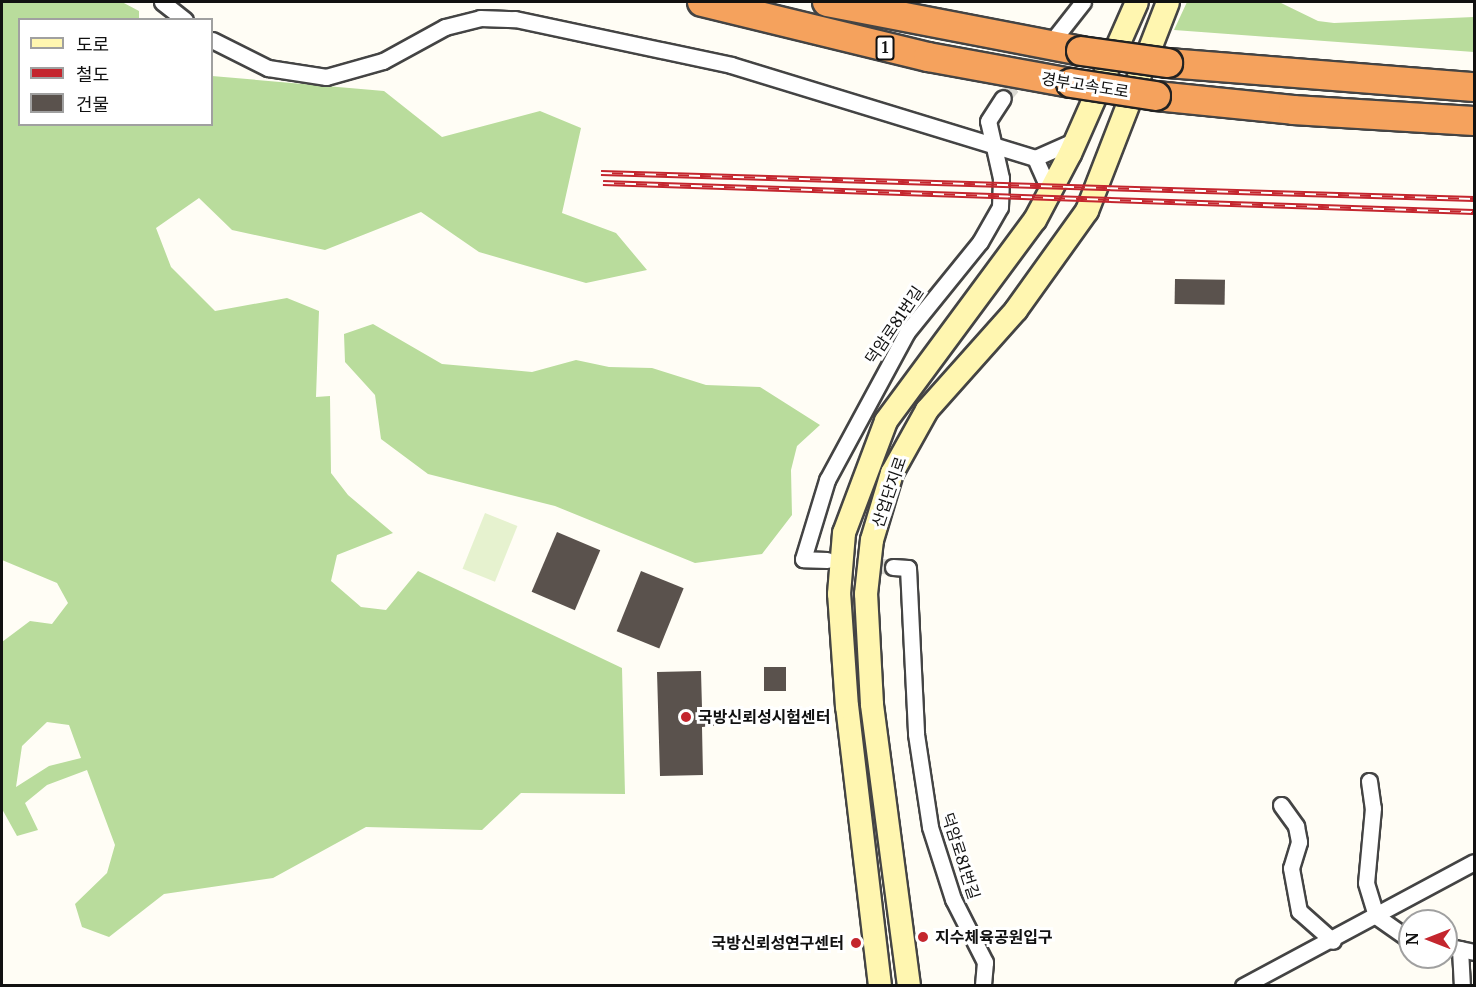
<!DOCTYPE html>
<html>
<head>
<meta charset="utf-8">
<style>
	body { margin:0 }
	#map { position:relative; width:1476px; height:987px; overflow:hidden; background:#fffdf5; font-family:Merriweather,"Noto Sans KR",serif }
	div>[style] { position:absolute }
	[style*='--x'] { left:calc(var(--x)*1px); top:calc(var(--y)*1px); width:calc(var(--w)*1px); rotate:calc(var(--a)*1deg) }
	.forest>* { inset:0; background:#b9dc9c }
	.pitch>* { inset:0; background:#e6f2cf; transform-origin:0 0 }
	.building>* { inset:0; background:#5a524d; transform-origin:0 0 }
	.street-tunnel>* { height:15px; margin-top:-7.5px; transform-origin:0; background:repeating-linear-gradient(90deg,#dbdad3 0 15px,transparent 0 23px) }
	.roads { filter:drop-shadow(2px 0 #444) drop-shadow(-2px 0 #444) drop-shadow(0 2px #444) drop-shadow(0 -2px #444) }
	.street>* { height:15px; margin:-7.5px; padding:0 7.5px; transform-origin:7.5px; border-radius:7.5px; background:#fff }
	.secondary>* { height:22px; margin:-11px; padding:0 11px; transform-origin:11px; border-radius:11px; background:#fff6b0 }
	.highway>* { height:28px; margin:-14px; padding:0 14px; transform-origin:14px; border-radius:14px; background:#f5a25d }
	.rail>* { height:6px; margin-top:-3px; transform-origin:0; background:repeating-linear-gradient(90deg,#fff 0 11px,#c4262e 0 22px); box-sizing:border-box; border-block:2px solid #c4262e }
	.bridges { filter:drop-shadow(2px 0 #222) drop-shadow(-2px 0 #222) drop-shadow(0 2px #222) drop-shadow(0 -2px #222) }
	.highway-bridge>* { height:28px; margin:-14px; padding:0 14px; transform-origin:14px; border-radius:14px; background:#f5a25d }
	.dots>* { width:16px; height:16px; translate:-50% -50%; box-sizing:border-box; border:3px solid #fff; border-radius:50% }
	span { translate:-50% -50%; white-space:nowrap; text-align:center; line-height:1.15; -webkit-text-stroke:6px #fff; paint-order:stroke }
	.shield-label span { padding:2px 4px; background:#fff; border:2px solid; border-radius:4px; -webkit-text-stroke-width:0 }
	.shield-label { font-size:15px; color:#111; font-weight:700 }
	.street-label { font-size:16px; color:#111 }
	.poi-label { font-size:16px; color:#111; font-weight:700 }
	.left { translate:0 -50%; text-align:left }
	.right { translate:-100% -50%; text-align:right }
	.frame { position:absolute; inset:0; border:3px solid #111; pointer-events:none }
	.legend { position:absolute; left:18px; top:18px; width:195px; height:108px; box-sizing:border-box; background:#fff; border:2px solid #a0a0a0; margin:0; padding:8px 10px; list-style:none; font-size:18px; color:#111 }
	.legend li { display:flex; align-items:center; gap:12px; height:30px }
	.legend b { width:30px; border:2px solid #a0a0a0 }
	.north { position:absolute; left:1398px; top:909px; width:60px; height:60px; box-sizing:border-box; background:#fff; border:2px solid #a0a0a0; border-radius:50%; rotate:270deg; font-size:16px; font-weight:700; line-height:24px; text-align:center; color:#111 }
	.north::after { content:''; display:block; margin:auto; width:21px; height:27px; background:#c4262e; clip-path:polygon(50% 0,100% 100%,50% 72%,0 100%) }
</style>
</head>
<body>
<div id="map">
	<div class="forest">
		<i style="clip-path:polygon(evenodd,2px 2px,122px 2px,139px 11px,139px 19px,20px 20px,20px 124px,212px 124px,212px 76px,384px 91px,442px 137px,540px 111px,581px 128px,562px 213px,616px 233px,647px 270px,586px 283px,479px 252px,421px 212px,325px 250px,232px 230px,199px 198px,156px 228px,171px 267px,215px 311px,287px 298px,319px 311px,316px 397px,330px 396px,331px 473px,348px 495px,393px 533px,337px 555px,331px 581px,361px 607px,386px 610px,418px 571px,622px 668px,625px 794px,521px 793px,482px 830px,366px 827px,273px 878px,164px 894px,109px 937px,82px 927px,75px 904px,107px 873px,115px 845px,87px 770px,47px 785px,25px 803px,38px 830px,17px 836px,2px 809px,2px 642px,30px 621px,52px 624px,68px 603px,57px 583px,2px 560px,2px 2px,47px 722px,69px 725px,81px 758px,49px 766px,16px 787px,22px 746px,47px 722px)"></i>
		<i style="clip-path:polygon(1187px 2px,1279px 2px,1318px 21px,1334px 23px,1474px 17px,1474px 52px,1174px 30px)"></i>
		<i style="clip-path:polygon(373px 324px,442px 364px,532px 372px,576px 360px,609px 367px,652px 368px,706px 385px,760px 387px,820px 425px,797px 446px,791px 470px,792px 515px,762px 554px,695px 563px,555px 506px,428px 474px,381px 439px,375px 395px,345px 362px,344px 334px)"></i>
	</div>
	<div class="pitch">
		<i style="left:485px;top:513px;width:35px;height:60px;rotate:22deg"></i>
	</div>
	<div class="building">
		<i style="left:1175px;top:279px;width:50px;height:25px;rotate:1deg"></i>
		<i style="left:557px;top:532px;width:47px;height:65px;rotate:23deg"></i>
		<i style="left:641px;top:571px;width:46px;height:65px;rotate:22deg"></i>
		<i style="left:786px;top:667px;width:24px;height:22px;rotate:90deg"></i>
		<i style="clip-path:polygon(701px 671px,702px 708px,714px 708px,714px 726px,702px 727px,703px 775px,660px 776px,657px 672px)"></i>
	</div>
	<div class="street-tunnel">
		<i style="--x:1003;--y:98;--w:72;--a:-49.5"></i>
		<i style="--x:833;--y:561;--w:60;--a:5.7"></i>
	</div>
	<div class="roads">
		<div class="street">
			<i style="--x:162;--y:2;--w:29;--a:38"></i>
			<i style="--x:1057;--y:35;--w:42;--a:-51.8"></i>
			<i style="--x:212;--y:40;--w:63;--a:26.6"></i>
			<i style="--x:268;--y:68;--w:59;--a:8.8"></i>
			<i style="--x:326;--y:77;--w:59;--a:-15.7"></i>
			<i style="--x:383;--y:61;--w:71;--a:-28.7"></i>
			<i style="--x:445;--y:27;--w:36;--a:-14"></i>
			<i style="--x:480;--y:18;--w:35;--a:2"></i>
			<i style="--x:515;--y:19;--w:221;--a:12"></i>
			<i style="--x:731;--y:65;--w:318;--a:17"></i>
			<i style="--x:1035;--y:158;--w:45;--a:-23.7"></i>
			<i style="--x:1035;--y:158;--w:37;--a:66"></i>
			<i style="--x:827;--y:560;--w:24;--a:-178"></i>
			<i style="--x:803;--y:559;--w:83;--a:-73.1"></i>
			<i style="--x:827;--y:480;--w:168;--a:-61.6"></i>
			<i style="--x:907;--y:332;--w:116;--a:-51"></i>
			<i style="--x:980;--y:242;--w:40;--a:-60.3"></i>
			<i style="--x:1000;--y:207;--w:29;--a:-88"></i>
			<i style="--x:1001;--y:178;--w:58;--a:-102.8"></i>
			<i style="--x:988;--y:121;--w:27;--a:-57"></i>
			<i style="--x:893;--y:567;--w:15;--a:4"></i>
			<i style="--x:908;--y:568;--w:166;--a:87.2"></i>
			<i style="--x:916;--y:734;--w:94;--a:81.4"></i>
			<i style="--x:930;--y:827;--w:76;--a:72.3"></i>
			<i style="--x:953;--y:899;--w:71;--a:63.1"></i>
			<i style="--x:985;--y:962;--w:24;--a:95"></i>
			<i style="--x:1369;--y:781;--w:27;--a:82"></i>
			<i style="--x:1373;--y:808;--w:75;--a:95.3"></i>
			<i style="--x:1366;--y:883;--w:34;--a:73"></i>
			<i style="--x:1376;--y:916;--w:42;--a:35.2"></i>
			<i style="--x:1281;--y:805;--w:26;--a:54"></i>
			<i style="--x:1296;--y:826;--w:16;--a:79"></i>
			<i style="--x:1299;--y:842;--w:27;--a:107"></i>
			<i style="--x:1291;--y:868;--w:44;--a:79.5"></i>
			<i style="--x:1299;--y:911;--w:45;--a:41.4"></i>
			<i style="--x:1446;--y:946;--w:29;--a:12"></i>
			<i style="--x:1460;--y:949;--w:37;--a:87"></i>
			<i style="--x:1243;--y:986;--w:262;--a:-28.2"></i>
		</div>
		<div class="secondary">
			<i style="--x:880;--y:986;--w:281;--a:-96.7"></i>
			<i style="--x:847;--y:707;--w:113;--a:-94"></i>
			<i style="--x:839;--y:594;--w:61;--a:-85.3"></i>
			<i style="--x:844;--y:533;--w:120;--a:-69.4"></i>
			<i style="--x:886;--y:421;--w:250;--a:-53.5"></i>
			<i style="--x:1035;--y:220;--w:75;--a:-62.1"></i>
			<i style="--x:1070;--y:154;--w:166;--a:-66.2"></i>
			<i style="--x:909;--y:986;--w:284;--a:-97.5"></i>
			<i style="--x:872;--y:704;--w:110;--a:-93.1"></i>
			<i style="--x:866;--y:594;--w:54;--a:-83.7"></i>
			<i style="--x:872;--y:540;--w:70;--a:-73.4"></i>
			<i style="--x:892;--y:473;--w:72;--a:-60.9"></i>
			<i style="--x:927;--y:410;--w:134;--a:-48.3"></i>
			<i style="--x:1016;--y:310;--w:122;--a:-54.4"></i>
			<i style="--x:1087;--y:211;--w:224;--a:-68.8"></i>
		</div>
		<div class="highway">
			<i style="--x:702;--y:2;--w:233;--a:13.7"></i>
			<i style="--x:928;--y:57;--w:145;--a:10.3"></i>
			<i style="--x:827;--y:2;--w:259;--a:10.9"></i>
			<i style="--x:1168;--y:63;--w:307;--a:4.5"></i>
			<i style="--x:1156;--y:96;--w:138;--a:5.8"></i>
			<i style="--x:1293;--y:110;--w:181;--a:3.5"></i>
		</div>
	</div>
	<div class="rail">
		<i style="--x:601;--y:173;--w:873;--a:1.71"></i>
		<i style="--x:603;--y:183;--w:871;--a:1.91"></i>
	</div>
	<div class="bridges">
		<div class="highway-bridge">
			<i style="--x:1081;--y:51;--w:88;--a:7.9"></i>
			<i style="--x:1071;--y:83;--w:86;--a:8.7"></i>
		</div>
	</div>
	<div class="dots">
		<i style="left:686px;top:717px;background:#c4262e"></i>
		<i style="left:923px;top:937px;background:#c4262e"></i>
		<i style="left:856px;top:943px;background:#c4262e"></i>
	</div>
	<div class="shield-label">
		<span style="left:885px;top:48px">1</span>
	</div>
	<div class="street-label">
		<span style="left:1085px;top:85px;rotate:9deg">경부고속도로</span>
		<span style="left:894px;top:325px;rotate:-56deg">덕암로81번길</span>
		<span style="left:889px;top:492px;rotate:-71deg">산업단지로</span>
		<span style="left:961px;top:856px;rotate:72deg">덕암로81번길</span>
	</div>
	<div class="poi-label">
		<span class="left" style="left:698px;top:717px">국방신뢰성시험센터</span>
		<span class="left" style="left:935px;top:937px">지수체육공원입구</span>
		<span class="right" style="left:844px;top:943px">국방신뢰성연구센터</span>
	</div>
	<div class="frame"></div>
	<ul class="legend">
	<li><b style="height:8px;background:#fff6b0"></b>도로</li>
	<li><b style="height:8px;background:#c4262e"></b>철도</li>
	<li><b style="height:16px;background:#5a524d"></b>건물</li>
	</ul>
	<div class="north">N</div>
</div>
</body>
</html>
